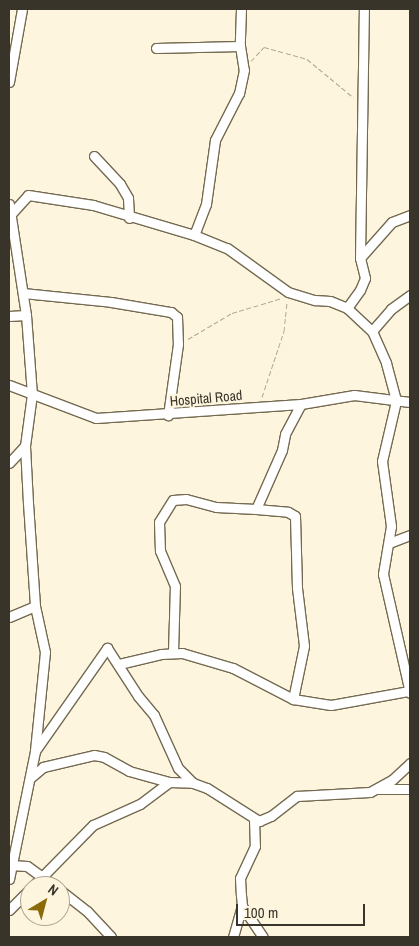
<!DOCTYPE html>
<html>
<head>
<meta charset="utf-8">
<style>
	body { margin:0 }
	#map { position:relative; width:419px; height:946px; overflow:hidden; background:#fef5df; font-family:"Archivo Narrow",sans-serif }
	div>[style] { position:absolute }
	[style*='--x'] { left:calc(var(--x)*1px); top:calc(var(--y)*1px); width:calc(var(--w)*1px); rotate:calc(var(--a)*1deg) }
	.path>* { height:1px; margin-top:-0.5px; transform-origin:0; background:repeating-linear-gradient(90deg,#b1aa98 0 5px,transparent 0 7.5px) }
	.roads { filter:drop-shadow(1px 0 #746a51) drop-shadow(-1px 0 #746a51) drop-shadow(0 1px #746a51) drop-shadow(0 -1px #746a51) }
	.minor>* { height:9px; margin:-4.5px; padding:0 4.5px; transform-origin:4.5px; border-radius:4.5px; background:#fff }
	span { translate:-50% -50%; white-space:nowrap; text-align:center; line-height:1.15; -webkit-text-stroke:4px #fef5df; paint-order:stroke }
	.street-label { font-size:14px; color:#383429 }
	.frame { position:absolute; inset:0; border:10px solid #383429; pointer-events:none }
	.north { position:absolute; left:20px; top:876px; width:50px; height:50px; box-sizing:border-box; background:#fef5df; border:1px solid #afa896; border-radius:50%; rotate:37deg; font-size:14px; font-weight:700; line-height:20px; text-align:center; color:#383429 }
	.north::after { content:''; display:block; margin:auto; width:18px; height:22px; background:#896a08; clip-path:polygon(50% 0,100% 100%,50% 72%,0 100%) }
	.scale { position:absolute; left:236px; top:904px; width:129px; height:22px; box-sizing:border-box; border:2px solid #383429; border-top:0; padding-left:6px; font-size:15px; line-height:18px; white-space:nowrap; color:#383429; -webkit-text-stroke:4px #fef5df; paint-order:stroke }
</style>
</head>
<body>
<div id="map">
	<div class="path">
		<i style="--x:251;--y:61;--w:19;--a:-47"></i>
		<i style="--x:264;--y:47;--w:45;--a:15.6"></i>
		<i style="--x:307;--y:59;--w:60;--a:39.6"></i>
		<i style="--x:188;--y:339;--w:51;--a:-30.6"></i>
		<i style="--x:232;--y:313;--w:52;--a:-16.7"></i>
		<i style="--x:262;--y:397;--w:70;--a:-71.6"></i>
		<i style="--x:284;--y:331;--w:29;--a:-84"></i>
	</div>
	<div class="roads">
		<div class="minor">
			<i style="--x:241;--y:9;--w:37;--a:92"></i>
			<i style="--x:240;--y:46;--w:24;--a:81"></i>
			<i style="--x:244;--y:70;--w:24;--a:102"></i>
			<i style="--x:239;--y:93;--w:53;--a:117.1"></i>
			<i style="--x:215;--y:140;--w:65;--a:98"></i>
			<i style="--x:206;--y:204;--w:33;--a:111"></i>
			<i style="--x:194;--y:235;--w:35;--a:22"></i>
			<i style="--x:227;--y:248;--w:75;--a:35.8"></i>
			<i style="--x:288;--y:292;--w:28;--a:17"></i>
			<i style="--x:315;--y:300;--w:15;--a:4"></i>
			<i style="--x:330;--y:301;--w:18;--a:22"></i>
			<i style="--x:347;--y:308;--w:34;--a:43"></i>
			<i style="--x:372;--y:331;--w:35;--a:66"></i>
			<i style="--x:386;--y:363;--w:39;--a:75"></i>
			<i style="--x:396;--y:401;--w:62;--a:103.1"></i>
			<i style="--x:382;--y:461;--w:66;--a:82.1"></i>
			<i style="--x:391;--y:526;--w:49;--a:99.5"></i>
			<i style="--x:383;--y:574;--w:122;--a:77.2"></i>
			<i style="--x:156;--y:48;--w:84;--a:-1.4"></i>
			<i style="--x:9;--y:82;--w:74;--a:-79.9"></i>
			<i style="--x:94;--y:156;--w:38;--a:47"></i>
			<i style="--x:120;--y:184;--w:16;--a:60"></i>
			<i style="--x:128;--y:198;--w:20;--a:87"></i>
			<i style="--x:9;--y:204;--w:112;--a:81.3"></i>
			<i style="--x:26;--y:315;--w:17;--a:177"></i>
			<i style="--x:11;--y:214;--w:25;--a:-48"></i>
			<i style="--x:28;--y:195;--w:66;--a:8.7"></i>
			<i style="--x:93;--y:205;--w:105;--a:16.5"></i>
			<i style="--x:360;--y:258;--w:48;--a:-48.4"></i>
			<i style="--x:392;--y:222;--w:19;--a:-21"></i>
			<i style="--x:23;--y:293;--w:88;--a:5.8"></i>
			<i style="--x:111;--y:302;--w:61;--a:9.5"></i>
			<i style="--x:171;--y:312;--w:8;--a:40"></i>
			<i style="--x:177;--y:317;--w:27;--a:88"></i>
			<i style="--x:178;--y:344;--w:72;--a:98"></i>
			<i style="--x:347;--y:308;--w:22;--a:-54"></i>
			<i style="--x:360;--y:290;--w:13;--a:-67"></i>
			<i style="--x:365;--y:278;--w:21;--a:-104"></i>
			<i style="--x:360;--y:258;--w:249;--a:-89.1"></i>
			<i style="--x:26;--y:315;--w:79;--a:85.7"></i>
			<i style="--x:32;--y:394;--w:52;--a:97.7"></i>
			<i style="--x:25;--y:446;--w:57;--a:87"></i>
			<i style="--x:28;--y:503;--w:103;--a:86.1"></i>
			<i style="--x:35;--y:606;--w:47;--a:77.7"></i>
			<i style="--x:45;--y:652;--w:100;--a:95.8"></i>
			<i style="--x:372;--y:331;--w:29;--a:-49"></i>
			<i style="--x:391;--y:309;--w:24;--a:-36"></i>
			<i style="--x:9;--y:385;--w:93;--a:20.8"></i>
			<i style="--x:96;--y:418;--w:205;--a:-3.9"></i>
			<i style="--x:301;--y:404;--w:54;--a:-9.6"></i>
			<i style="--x:354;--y:395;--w:56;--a:7.1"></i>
			<i style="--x:9;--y:463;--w:23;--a:-47"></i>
			<i style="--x:256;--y:509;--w:32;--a:5"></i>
			<i style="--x:288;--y:512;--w:8;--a:30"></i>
			<i style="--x:295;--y:516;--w:72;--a:88.4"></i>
			<i style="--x:297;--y:588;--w:58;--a:83.1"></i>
			<i style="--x:304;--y:646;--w:54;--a:101.7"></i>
			<i style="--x:389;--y:543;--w:22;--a:-21"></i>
			<i style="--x:9;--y:617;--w:28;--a:-23"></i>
			<i style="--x:173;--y:652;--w:66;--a:-88.3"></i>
			<i style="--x:175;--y:586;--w:38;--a:-113"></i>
			<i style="--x:160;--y:551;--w:29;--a:-92"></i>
			<i style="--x:159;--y:522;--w:26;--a:-58"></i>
			<i style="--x:173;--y:500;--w:13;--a:-4"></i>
			<i style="--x:186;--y:499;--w:31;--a:15"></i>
			<i style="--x:216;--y:507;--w:40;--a:2.9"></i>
			<i style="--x:256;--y:509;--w:64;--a:-66.2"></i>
			<i style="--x:282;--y:450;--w:16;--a:-79"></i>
			<i style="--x:285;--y:434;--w:34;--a:-62"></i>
			<i style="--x:119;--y:664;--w:43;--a:-13.4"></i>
			<i style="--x:161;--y:654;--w:21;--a:-3"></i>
			<i style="--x:182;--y:653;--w:53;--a:16.4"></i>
			<i style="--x:233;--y:668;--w:68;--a:27.3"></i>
			<i style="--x:293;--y:699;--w:38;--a:9"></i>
			<i style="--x:331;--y:705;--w:78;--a:-10.3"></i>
			<i style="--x:30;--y:778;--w:17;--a:-40"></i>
			<i style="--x:43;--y:767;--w:52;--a:-13.2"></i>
			<i style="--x:94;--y:755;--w:10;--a:11"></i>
			<i style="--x:104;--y:757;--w:29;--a:29"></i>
			<i style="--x:129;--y:771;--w:41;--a:15.4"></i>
			<i style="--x:378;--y:789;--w:32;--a:0"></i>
			<i style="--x:254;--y:820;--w:26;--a:88"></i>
			<i style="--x:255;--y:846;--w:35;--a:115"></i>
			<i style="--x:240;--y:878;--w:17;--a:87"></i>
			<i style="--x:241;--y:895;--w:11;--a:85"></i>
			<i style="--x:242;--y:906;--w:37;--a:56"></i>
			<i style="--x:9;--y:865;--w:18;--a:3"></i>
			<i style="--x:27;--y:866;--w:34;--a:36"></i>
			<i style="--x:9;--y:879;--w:131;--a:-78.5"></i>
			<i style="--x:35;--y:751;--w:126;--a:-55"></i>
			<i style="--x:107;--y:648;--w:57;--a:57.1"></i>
			<i style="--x:138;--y:696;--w:25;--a:50"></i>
			<i style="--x:154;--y:715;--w:58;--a:65.6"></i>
			<i style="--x:178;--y:768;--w:21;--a:45"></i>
			<i style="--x:33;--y:886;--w:86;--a:-45.5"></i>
			<i style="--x:93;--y:825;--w:51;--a:-24.1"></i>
			<i style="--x:140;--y:804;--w:36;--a:-37"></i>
			<i style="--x:169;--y:782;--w:24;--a:2"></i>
			<i style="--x:193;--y:783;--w:15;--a:20"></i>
			<i style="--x:207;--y:788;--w:62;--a:32.4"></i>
			<i style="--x:259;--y:821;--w:13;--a:-23"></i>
			<i style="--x:271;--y:816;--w:33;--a:-38"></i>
			<i style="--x:297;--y:796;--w:73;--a:-3.1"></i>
			<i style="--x:370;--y:792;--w:25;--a:-29"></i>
			<i style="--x:392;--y:780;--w:25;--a:-43"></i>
			<i style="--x:60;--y:890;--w:34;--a:38"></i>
			<i style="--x:87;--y:911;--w:35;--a:47"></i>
			<i style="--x:9;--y:910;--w:30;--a:-45"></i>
			<i style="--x:233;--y:937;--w:32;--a:-74"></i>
		</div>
	</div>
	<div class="street-label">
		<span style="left:206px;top:398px;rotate:-5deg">Hospital Road</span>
	</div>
	<div class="frame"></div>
	<div class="north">N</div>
	<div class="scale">100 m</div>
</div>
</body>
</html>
